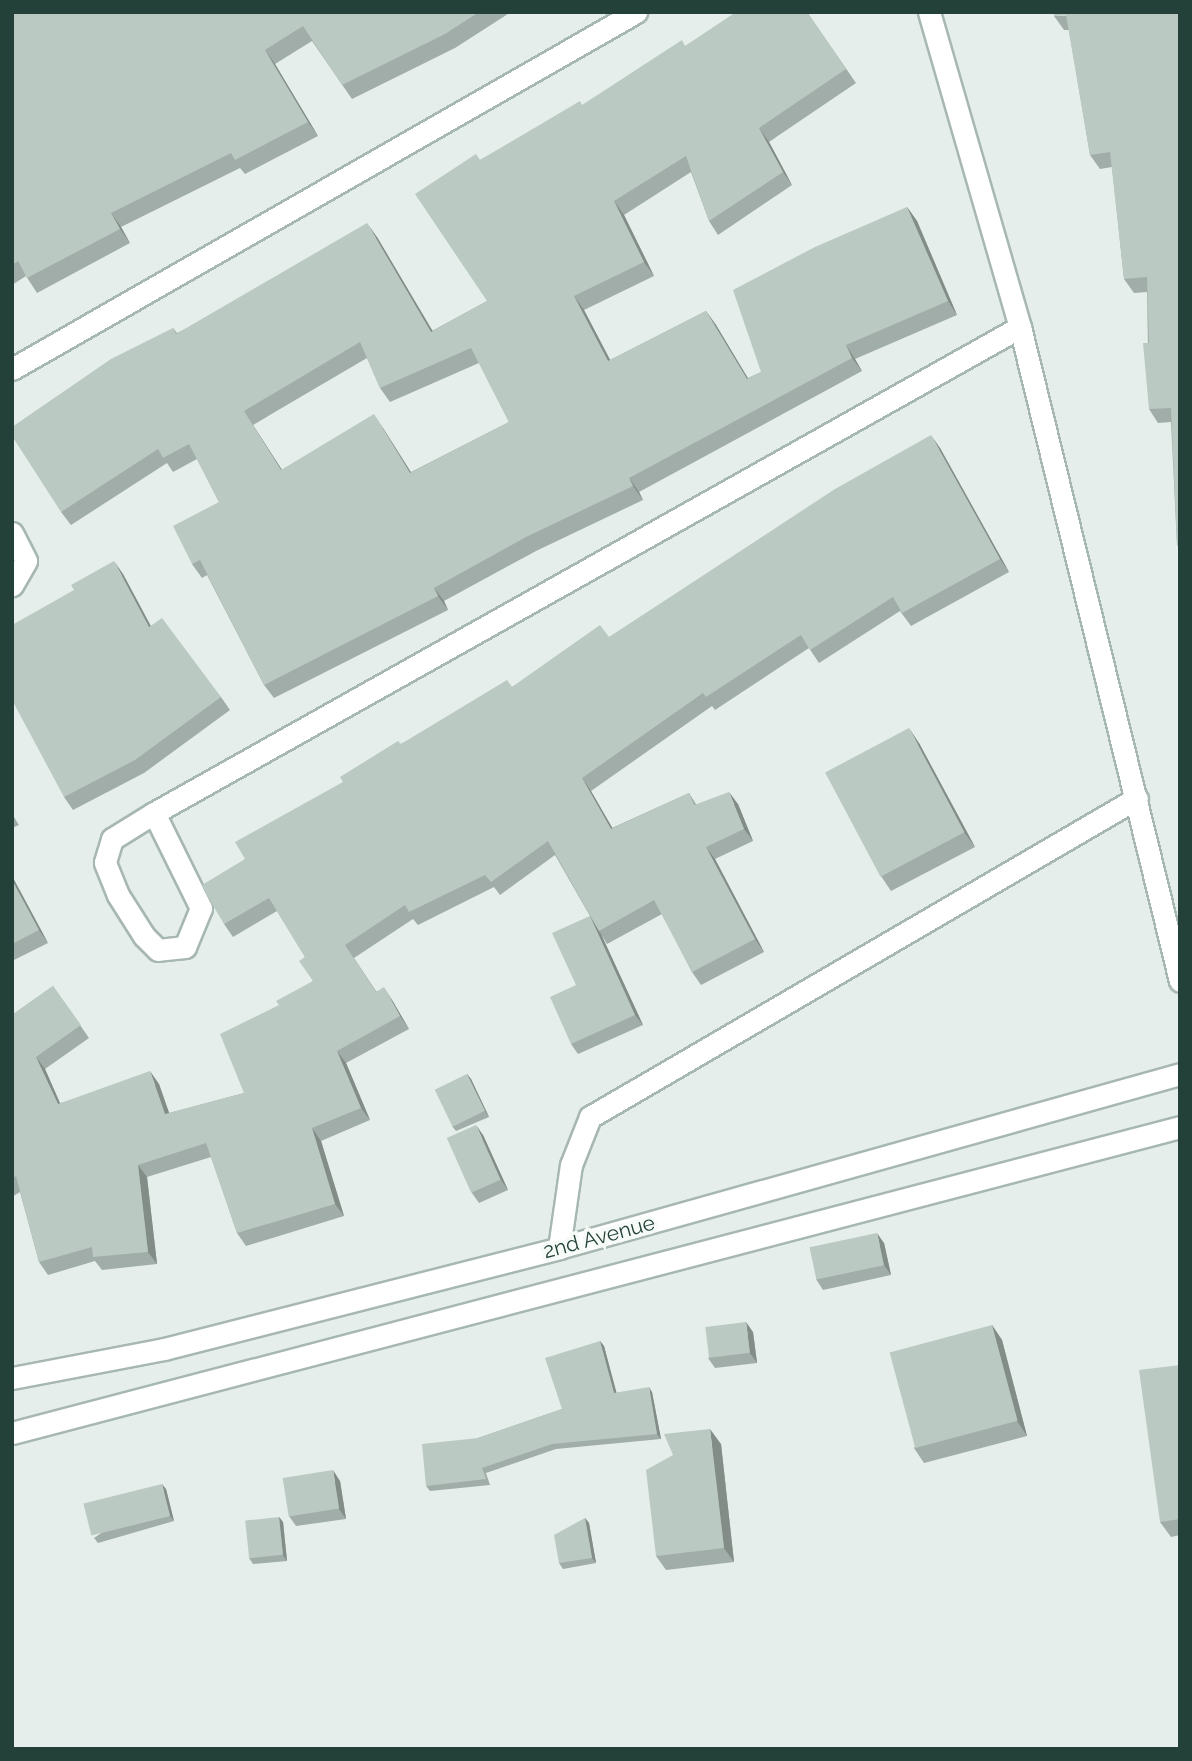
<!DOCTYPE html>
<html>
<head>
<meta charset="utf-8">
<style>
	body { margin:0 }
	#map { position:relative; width:1192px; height:1761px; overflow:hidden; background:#e5eeea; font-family:Raleway,sans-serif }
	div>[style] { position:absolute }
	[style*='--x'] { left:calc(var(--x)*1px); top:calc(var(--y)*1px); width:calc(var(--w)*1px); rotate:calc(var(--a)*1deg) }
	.roads { filter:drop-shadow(2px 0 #a7b7b1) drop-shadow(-2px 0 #a7b7b1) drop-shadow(0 2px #a7b7b1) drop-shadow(0 -2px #a7b7b1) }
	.minor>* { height:21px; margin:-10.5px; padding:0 10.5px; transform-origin:10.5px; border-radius:10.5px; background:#fff }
	.wall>* { inset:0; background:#a1ada8 }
	.shaded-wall>* { inset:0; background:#838d88 }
	.building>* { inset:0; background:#bbc9c3; transform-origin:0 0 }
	span { translate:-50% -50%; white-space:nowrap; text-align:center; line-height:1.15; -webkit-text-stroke:7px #f6fbf8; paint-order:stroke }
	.street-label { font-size:21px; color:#244139 }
	.frame { position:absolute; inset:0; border:14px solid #244139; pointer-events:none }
</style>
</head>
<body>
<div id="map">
	<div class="roads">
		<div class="minor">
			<i style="--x:929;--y:12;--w:328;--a:73.9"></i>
			<i style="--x:1020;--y:327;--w:673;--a:76.25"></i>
			<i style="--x:12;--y:369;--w:719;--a:-29.77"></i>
			<i style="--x:12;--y:533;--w:31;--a:63"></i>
			<i style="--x:26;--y:561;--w:28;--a:120"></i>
			<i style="--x:154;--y:813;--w:106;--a:63.7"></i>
			<i style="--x:201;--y:908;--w:42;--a:112.3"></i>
			<i style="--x:185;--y:947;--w:27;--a:174"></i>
			<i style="--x:158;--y:950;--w:20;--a:-135"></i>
			<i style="--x:144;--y:936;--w:49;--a:-122.4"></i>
			<i style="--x:118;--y:895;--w:35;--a:-112"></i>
			<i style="--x:105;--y:862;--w:24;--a:-73"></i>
			<i style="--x:112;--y:839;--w:49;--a:-31.8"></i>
			<i style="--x:154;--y:813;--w:993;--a:-29.3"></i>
			<i style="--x:559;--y:1248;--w:84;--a:-81.8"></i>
			<i style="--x:571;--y:1165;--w:52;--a:-68.4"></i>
			<i style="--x:590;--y:1117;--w:633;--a:-30.25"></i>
			<i style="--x:12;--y:1378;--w:155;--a:-10.8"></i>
			<i style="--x:164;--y:1349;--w:408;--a:-14.3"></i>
			<i style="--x:559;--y:1248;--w:645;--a:-15.65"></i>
			<i style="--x:12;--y:1433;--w:1207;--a:-14.68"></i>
		</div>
	</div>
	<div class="wall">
		<i style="clip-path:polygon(12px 12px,511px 12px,455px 48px,352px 99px,312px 41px,275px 64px,318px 136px,245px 174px,240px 168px,121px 227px,130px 243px,37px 293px,26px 276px,12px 285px)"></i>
		<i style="clip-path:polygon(evenodd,807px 12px,856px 83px,769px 142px,792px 185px,718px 235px,709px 221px,691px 172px,624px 215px,654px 276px,584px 310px,610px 360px,706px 311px,716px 325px,748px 378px,761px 372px,907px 207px,917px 221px,957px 315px,855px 359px,862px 371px,639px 492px,643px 500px,536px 551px,444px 601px,448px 610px,274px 698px,264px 685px,207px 575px,202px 578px,192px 564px,219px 502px,197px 459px,173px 472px,167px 463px,71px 525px,61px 512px,173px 328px,177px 333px,377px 237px,432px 331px,487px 301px,480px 160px,583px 105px,686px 46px,807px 12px,367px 358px,380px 388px,390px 402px,479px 363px,509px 422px,411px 472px,383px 428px,282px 470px,253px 425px,367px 358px)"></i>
		<i style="clip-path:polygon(1180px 12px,1180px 549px,1177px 545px,1171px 422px,1158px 423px,1149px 409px,1147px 292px,1134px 293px,1124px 279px,1112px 167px,1100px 169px,1090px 155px,1069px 30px,1064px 30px,1054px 16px)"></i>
		<i style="clip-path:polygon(940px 448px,1009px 572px,911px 626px,900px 611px,819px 663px,809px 648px,715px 710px,712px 706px,591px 791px,612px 828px,689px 793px,696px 804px,738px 804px,753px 841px,715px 859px,764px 952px,701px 985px,692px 972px,662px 914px,607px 944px,601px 934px,643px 1025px,578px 1054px,571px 1044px,576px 985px,590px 916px,555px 855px,500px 895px,494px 887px,418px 925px,413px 919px,354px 958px,376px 991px,392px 1000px,409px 1029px,346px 1063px,370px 1120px,321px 1141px,344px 1216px,246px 1246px,237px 1233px,211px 1157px,147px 1177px,157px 1264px,102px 1270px,95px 1261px,48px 1275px,39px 1262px,20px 1192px,12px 1197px,12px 1015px,53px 986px,89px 1038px,45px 1069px,60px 1103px,159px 1084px,169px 1113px,244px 1093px,279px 1005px,313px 981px,305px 957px,277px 911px,233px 937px,224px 924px,245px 859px,343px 782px,401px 744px,609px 637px)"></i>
		<i style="clip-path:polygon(123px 574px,151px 626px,221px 697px,230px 710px,144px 773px,73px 810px,64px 797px)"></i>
		<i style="clip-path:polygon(919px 743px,975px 847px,891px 891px,881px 876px)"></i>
		<i style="clip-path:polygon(12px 814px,19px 825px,12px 828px)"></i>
		<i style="clip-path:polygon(12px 876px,48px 943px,12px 961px)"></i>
		<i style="clip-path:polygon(467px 1074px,471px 1079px,489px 1117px,456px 1131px,452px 1126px)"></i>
		<i style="clip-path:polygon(483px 1135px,508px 1190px,479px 1203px,472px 1193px)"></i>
		<i style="clip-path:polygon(884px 1243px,891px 1275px,823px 1290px,816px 1279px)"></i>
		<i style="clip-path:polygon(992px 1325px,1002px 1340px,1027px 1436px,924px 1463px,914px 1448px)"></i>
		<i style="clip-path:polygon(753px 1332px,757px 1363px,715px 1368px,708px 1358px)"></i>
		<i style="clip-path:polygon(600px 1341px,604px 1346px,616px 1393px,652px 1392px,661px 1439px,556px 1449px,486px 1473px,490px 1485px,430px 1491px,426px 1486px,478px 1438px,562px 1409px)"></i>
		<i style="clip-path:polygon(1180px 1365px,1180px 1535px,1171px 1537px,1160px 1522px)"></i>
		<i style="clip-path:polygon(721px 1444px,734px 1562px,666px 1570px,656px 1556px,673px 1455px)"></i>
		<i style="clip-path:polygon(340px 1481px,346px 1519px,296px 1526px,289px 1516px)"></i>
		<i style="clip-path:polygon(166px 1489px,174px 1521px,98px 1543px,94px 1538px)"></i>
		<i style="clip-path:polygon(279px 1517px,283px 1522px,287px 1561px,253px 1564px,249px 1558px)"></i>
		<i style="clip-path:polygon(585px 1518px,589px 1523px,596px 1563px,563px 1569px,559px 1563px)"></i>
	</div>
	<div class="shaded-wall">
		<i style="clip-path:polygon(265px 50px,275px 64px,318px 136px,308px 122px)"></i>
		<i style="clip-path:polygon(759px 128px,769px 142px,792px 185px,783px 172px)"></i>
		<i style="clip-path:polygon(614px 201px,624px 215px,654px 276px,644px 262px)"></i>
		<i style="clip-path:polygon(907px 207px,917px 221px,957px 315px,948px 301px)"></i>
		<i style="clip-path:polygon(111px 213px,121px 227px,130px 243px,120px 229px)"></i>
		<i style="clip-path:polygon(367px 223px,377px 237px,441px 345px,431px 332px)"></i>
		<i style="clip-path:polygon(574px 296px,584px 310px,618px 375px,608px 361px)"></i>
		<i style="clip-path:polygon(706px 311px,716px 325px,756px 392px,747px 379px)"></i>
		<i style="clip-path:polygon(846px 345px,855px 359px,862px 371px,852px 358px)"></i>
		<i style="clip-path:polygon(244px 411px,253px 425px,291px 484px,281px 470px)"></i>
		<i style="clip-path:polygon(374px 414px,383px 428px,420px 487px,410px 473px)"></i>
		<i style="clip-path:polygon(931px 435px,940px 448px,1009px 572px,1000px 559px)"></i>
		<i style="clip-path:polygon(629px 478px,639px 492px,643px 500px,633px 486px)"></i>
		<i style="clip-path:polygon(114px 561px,123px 574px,158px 640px,149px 627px)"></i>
		<i style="clip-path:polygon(434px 588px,444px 601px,448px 610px,438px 596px)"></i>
		<i style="clip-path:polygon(909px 728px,919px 743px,975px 847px,964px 832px)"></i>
		<i style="clip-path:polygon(582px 778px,591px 791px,620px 841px,611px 829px)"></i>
		<i style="clip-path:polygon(729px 792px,738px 804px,753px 841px,744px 829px)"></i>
		<i style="clip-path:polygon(706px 847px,715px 859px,764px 952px,755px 939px)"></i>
		<i style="clip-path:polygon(12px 876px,48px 943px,39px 930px,12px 880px)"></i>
		<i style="clip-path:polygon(590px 916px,601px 934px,643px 1025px,635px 1015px)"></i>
		<i style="clip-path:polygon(384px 987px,392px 1000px,409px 1029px,400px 1016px)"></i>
		<i style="clip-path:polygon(337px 1051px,346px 1063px,370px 1120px,361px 1108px)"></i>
		<i style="clip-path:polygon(36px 1057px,45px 1069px,66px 1117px,58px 1104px)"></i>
		<i style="clip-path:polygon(150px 1071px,159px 1084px,174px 1127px,165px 1114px)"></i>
		<i style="clip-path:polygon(467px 1074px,471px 1079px,489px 1117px,485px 1111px)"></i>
		<i style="clip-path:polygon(476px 1125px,483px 1135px,508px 1190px,501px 1180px)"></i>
		<i style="clip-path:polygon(312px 1128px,321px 1141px,344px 1216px,335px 1204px)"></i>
		<i style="clip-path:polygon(138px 1165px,147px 1177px,157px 1264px,148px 1252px)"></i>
		<i style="clip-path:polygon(877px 1233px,884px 1243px,891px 1275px,884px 1265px)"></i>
		<i style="clip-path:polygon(746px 1322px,753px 1332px,757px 1363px,750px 1353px)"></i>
		<i style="clip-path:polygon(992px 1325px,1002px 1340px,1027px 1436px,1017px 1421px)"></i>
		<i style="clip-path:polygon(600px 1341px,604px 1346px,618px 1398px,614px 1393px)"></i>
		<i style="clip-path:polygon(649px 1387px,652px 1392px,661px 1439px,657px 1434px)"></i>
		<i style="clip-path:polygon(710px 1429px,721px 1444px,734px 1562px,724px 1548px)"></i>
		<i style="clip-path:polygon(333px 1470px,340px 1481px,346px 1519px,339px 1509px)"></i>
		<i style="clip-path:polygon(162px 1484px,166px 1489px,174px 1521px,170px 1516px)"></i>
		<i style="clip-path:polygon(279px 1517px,283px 1522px,287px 1561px,283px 1555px)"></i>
		<i style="clip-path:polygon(585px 1518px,589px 1523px,596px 1563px,592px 1558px)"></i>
	</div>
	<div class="building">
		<i style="clip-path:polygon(12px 12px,479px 12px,445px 34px,342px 85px,303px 26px,265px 50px,308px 122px,235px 160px,231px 153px,111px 213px,120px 229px,27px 278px,18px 261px,12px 265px)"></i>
		<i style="clip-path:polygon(evenodd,736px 12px,807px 12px,846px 69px,759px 128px,783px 172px,709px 221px,686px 156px,614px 201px,644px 262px,574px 296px,608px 361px,706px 311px,747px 379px,761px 372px,733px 290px,815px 247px,907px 207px,948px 301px,846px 345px,852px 358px,629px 478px,633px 486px,526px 537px,434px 588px,438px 596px,264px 685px,200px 560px,192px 564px,173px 526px,219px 502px,189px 444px,163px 458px,158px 449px,61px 512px,12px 436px,12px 427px,111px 359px,173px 328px,176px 334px,367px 223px,431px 332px,487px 301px,415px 194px,476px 154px,480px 160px,580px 101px,582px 105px,682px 40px,685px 46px,736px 12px,360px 342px,380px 388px,471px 348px,509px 422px,410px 473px,374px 414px,281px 470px,244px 411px,360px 342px)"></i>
		<i style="clip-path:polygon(1054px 12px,1180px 12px,1180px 545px,1177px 545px,1171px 408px,1149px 409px,1143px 343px,1149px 343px,1147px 277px,1124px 279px,1110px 152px,1090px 155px,1066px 15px,1054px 16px)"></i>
		<i style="clip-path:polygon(931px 435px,1000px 559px,902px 613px,893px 597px,810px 650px,801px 635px,706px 697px,703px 693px,582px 778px,611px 829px,689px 793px,694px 805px,729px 792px,744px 829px,706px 847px,755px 939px,692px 972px,654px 900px,599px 931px,548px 841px,491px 882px,485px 875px,409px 912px,405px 905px,345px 945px,376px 992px,384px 987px,400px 1016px,337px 1051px,361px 1108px,312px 1128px,335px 1204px,237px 1233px,206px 1143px,138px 1165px,148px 1252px,93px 1257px,92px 1247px,39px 1262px,16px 1176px,12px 1179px,12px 1015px,53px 986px,81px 1025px,36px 1057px,58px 1104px,150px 1071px,165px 1114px,244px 1093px,220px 1034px,279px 1005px,276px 1001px,313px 981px,299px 961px,305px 957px,269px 898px,224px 924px,205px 892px,202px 885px,245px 859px,235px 842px,343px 782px,340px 777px,398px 741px,401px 744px,507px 680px,512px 687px,600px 625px,609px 637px,835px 489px)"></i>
		<i style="clip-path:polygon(114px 561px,149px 627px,162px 618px,221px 697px,135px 760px,64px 797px,12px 700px,12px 625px,74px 590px,71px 585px)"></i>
		<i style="left:909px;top:728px;width:118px;height:95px;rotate:62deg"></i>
		<i style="clip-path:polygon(12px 880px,39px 930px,12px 944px)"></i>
		<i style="clip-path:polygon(590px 916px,635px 1015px,571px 1044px,550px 997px,576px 985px,552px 933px)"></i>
		<i style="left:467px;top:1074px;width:41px;height:36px;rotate:64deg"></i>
		<i style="left:476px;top:1125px;width:60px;height:32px;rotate:66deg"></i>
		<i style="left:877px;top:1233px;width:33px;height:69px;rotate:78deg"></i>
		<i style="left:746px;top:1322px;width:31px;height:41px;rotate:83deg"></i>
		<i style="left:992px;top:1325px;width:99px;height:106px;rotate:75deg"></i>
		<i style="clip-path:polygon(600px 1341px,614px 1393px,649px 1387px,657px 1434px,552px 1444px,482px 1468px,486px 1479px,426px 1486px,422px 1444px,478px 1438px,562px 1409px,545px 1358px)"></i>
		<i style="clip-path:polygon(1180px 1365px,1180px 1519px,1160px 1522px,1139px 1370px)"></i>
		<i style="clip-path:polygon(710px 1429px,724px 1548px,656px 1556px,646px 1470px,673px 1455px,664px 1434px)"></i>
		<i style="left:333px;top:1470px;width:39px;height:51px;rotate:81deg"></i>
		<i style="left:162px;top:1484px;width:33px;height:81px;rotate:76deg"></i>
		<i style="left:279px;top:1517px;width:38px;height:34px;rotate:84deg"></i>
		<i style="clip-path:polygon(585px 1518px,592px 1558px,559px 1563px,554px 1535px)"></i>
	</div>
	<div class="street-label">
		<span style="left:599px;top:1237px;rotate:-15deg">2nd Avenue</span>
	</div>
	<div class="frame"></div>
</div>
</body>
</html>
